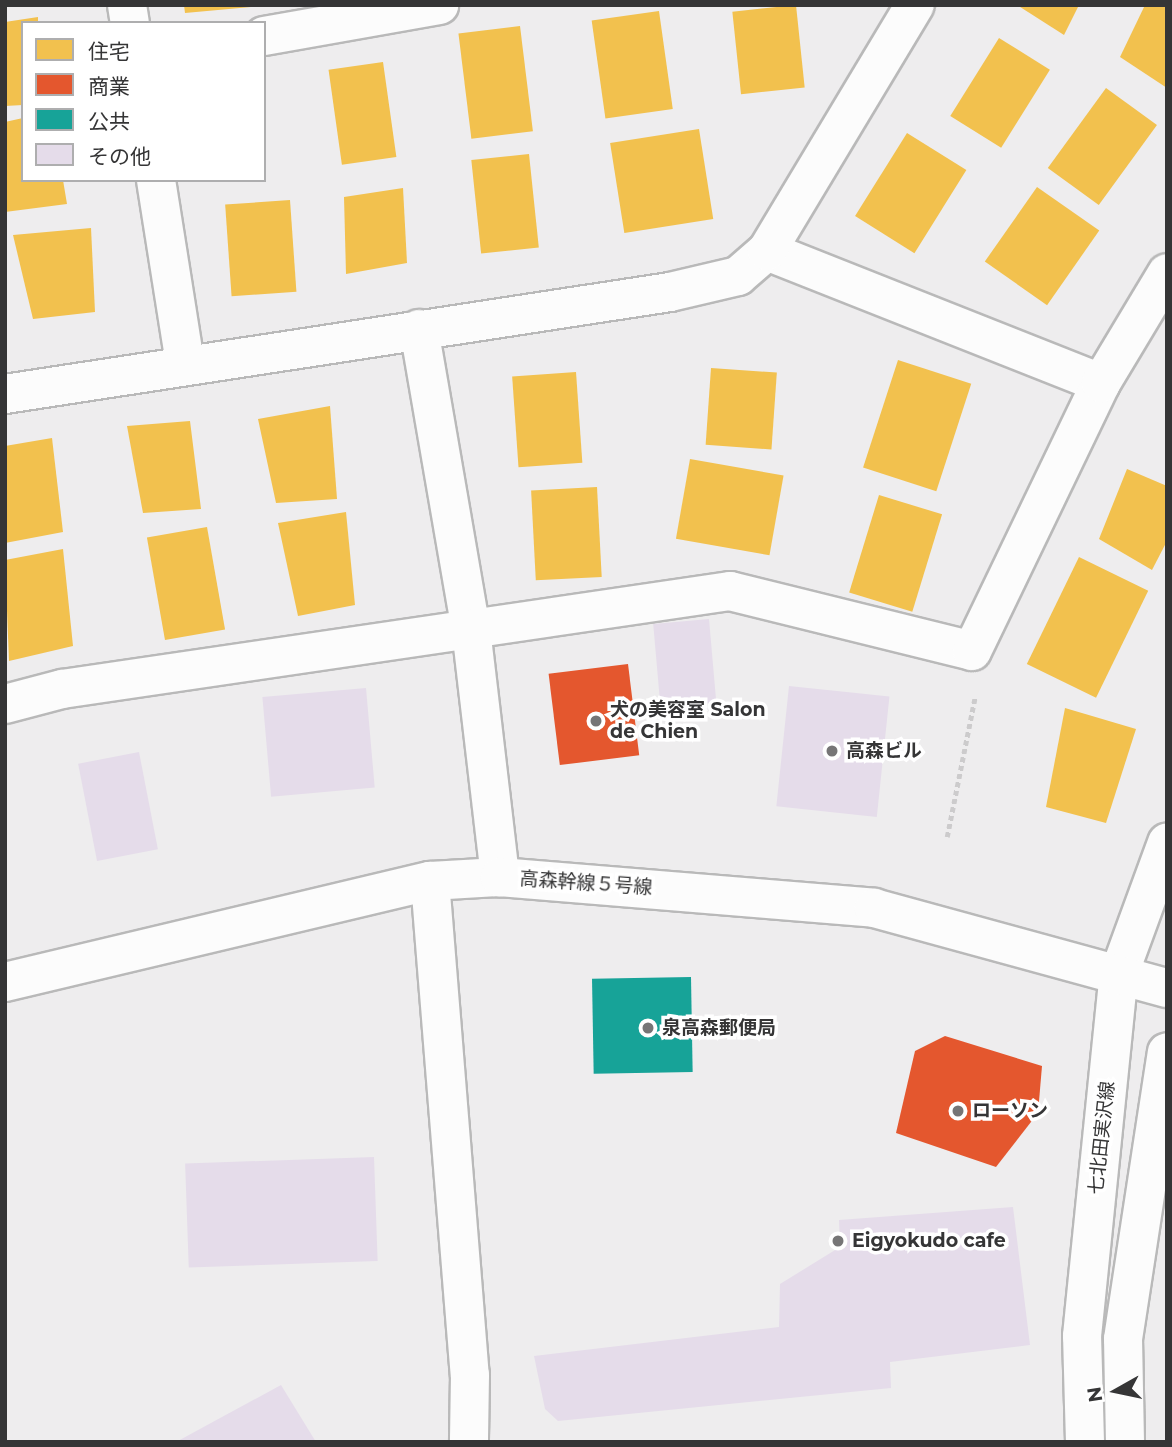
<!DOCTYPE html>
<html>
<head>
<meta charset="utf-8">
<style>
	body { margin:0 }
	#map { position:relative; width:1172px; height:1447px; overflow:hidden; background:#eeedee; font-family:Montserrat,"Noto Sans JP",sans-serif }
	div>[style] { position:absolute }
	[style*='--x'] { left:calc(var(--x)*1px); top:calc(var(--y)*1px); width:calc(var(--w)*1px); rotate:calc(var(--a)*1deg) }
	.homes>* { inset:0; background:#f2c14e; transform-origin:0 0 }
	.shops>* { inset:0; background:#e4572e; transform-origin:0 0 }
	.public>* { inset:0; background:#17a398; transform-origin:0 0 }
	.building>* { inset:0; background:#e5dcea; transform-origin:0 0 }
	.path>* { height:4.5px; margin-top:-2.25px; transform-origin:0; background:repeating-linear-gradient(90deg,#cccbcc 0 5px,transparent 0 8.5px) }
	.roads { filter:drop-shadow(2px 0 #b9b9b9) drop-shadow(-2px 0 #b9b9b9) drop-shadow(0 2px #b9b9b9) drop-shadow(0 -2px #b9b9b9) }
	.minor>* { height:38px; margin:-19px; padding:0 19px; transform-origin:19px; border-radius:19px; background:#fcfcfc }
	.tertiary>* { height:38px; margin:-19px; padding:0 19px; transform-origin:19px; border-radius:19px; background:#fcfcfc }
	.dots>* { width:19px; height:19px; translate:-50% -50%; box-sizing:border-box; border:4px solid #fff; border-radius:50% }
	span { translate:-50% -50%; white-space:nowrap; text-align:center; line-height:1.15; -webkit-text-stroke:7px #fff; paint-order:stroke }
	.poi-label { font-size:19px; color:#353536; font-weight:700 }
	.left { translate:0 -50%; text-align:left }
	.street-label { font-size:19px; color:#353536 }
	.frame { position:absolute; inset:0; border:7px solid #353536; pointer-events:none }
	.legend { position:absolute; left:21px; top:21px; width:245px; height:161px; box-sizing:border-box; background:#fff; border:2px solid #aeaeaf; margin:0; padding:9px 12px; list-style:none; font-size:21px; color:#353536 }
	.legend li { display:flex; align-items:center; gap:14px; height:35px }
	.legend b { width:35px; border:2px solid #aeaeaf }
	.north { position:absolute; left:1081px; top:1356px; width:70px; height:70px; -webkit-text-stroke:5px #fff; paint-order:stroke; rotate:261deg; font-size:19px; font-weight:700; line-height:28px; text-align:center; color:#353536 }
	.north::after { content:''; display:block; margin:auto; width:24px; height:32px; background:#353536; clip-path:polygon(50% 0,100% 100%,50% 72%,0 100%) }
</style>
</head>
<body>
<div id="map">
	<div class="homes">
		<i style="clip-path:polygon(184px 5px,251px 5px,251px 7px,185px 13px)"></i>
		<i style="left:796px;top:5px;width:83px;height:64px;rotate:84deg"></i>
		<i style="clip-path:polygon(1017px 5px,1079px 5px,1064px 35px)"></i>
		<i style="clip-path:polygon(1145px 5px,1167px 5px,1167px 88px,1120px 57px)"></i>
		<i style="left:659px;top:11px;width:99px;height:68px;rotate:82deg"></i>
		<i style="clip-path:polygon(38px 17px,38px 23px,23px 23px,23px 105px,5px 106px,5px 22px)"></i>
		<i style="left:520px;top:26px;width:106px;height:62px;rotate:83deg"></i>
		<i style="left:999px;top:38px;width:60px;height:92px;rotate:32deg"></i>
		<i style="left:383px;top:62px;width:96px;height:55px;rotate:82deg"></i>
		<i style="left:1106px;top:88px;width:63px;height:99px;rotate:36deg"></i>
		<i style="clip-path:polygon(23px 118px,23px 180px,63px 180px,67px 204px,5px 212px,5px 122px)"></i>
		<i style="left:699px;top:129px;width:91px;height:90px;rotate:81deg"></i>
		<i style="left:907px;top:133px;width:70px;height:98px;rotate:32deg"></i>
		<i style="left:529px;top:154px;width:94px;height:58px;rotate:84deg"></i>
		<i style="left:1037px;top:187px;width:76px;height:91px;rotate:35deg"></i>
		<i style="clip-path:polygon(403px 188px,407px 263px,346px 274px,344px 197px)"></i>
		<i style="left:290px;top:200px;width:92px;height:65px;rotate:86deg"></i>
		<i style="clip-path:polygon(91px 228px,95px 312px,33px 319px,13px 235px)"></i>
		<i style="left:898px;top:360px;width:77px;height:113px;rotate:18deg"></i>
		<i style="left:711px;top:368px;width:66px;height:77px;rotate:4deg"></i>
		<i style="left:576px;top:372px;width:91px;height:64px;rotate:86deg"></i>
		<i style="clip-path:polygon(330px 406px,337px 499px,276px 503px,258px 419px)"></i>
		<i style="clip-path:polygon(190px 421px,201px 509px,143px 513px,127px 426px)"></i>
		<i style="clip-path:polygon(52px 438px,63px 532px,5px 543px,5px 446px)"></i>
		<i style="left:690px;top:459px;width:95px;height:81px;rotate:10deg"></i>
		<i style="clip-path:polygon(1127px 469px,1167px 486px,1167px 541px,1152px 570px,1099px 539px)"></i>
		<i style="left:597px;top:487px;width:90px;height:66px;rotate:87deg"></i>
		<i style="left:879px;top:495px;width:66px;height:102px;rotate:17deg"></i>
		<i style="clip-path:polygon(346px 512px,355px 605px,298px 616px,278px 523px)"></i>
		<i style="left:207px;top:527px;width:104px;height:61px;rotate:80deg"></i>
		<i style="clip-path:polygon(63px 549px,73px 646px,9px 661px,5px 560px)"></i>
		<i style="left:1079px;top:557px;width:77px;height:119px;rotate:26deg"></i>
		<i style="clip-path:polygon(1065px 708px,1136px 729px,1106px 823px,1046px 807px)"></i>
	</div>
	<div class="shops">
		<i style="left:628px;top:664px;width:92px;height:80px;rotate:83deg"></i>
		<i style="clip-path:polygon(945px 1036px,1042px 1066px,1038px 1113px,996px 1167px,896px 1133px,915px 1051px)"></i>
	</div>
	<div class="public">
		<i style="left:691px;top:977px;width:95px;height:99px;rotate:89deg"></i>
	</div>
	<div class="building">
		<i style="left:709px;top:619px;width:84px;height:56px;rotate:85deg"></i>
		<i style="left:789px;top:686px;width:101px;height:121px;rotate:6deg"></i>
		<i style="left:366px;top:688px;width:100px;height:104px;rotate:85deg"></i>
		<i style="left:139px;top:752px;width:99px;height:62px;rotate:79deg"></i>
		<i style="left:374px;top:1157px;width:104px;height:189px;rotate:88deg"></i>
		<i style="clip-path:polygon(1013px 1207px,1030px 1345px,890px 1362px,891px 1388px,558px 1421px,545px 1409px,534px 1356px,779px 1327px,780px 1284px,840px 1247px,839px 1220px)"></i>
		<i style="clip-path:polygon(281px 1385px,316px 1442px,176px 1442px)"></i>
	</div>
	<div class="path">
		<i style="--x:947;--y:837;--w:143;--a:-78.7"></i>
	</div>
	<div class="roads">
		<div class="minor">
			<i style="--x:127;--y:5;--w:18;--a:81"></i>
			<i style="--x:264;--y:36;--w:178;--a:-10"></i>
			<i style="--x:156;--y:180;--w:185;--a:81"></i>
			<i style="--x:767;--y:251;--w:359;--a:21.6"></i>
			<i style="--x:419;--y:329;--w:304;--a:80.2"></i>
			<i style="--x:471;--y:629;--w:250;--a:83.3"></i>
			<i style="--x:5;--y:394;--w:673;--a:-8.72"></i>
			<i style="--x:670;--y:292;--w:70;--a:-13.2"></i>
			<i style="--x:738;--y:276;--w:38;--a:-41"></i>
			<i style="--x:767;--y:251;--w:287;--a:-59"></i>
			<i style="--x:5;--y:704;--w:59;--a:-14.7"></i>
			<i style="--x:62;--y:689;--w:675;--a:-8.35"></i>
			<i style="--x:730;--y:591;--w:249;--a:13.9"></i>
			<i style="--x:972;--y:651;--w:297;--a:-64.3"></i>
			<i style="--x:1101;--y:383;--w:128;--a:-59"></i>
			<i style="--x:430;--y:881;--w:496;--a:85.4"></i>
			<i style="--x:470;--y:1375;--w:67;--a:90.9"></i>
			<i style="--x:1085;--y:1442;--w:106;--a:-91.6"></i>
			<i style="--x:1082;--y:1336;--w:364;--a:-84.2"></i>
			<i style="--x:1119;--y:974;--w:140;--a:-69.9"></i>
			<i style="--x:1125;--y:1442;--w:103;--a:-91.1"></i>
			<i style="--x:1123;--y:1339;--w:290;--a:-81.3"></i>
		</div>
		<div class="tertiary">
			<i style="--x:5;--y:982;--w:437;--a:-13.4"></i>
			<i style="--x:430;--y:881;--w:70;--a:-3.3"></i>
			<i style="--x:500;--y:877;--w:375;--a:4.7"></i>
			<i style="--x:874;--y:908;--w:304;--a:15.3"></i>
		</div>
	</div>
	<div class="dots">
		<i style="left:596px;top:721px;background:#767576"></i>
		<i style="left:832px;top:751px;background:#767576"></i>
		<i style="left:648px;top:1028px;background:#767576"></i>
		<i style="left:958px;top:1111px;background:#767576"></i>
		<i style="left:838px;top:1241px;background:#767576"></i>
	</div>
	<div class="poi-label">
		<span class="left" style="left:610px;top:721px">犬の美容室 Salon<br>de Chien</span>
		<span class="left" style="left:846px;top:751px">高森ビル</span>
		<span class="left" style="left:662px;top:1028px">泉高森郵便局</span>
		<span class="left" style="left:972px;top:1111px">ローソン</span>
		<span class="left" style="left:852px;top:1241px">Eigyokudo cafe</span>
	</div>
	<div class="street-label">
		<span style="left:586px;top:883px;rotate:4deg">高森幹線５号線</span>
		<span style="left:1102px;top:1138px;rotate:-84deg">七北田実沢線</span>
	</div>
	<div class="frame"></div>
	<ul class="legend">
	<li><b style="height:19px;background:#f2c14e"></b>住宅</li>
	<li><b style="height:19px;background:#e4572e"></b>商業</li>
	<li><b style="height:19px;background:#17a398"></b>公共</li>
	<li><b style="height:19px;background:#e5dcea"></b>その他</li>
	</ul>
	<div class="north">N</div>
</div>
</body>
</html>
